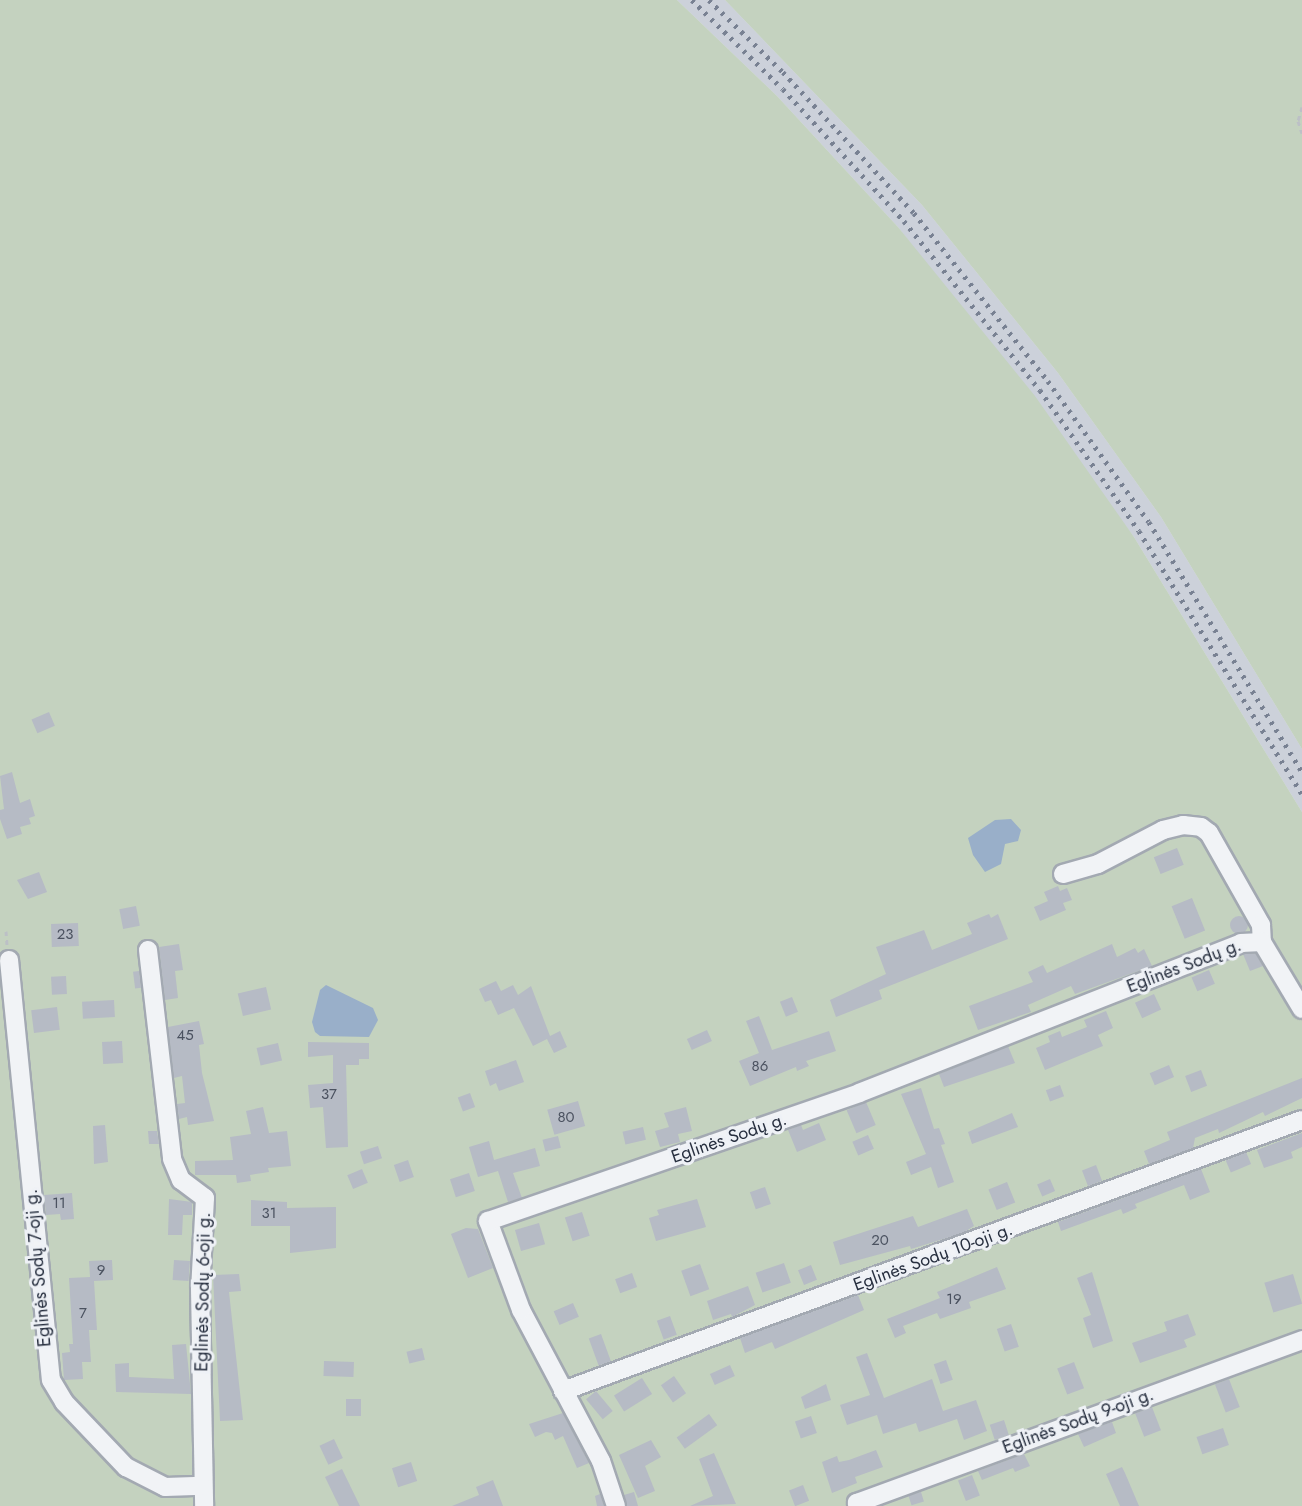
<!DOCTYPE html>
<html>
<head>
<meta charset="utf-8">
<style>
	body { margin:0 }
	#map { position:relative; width:1302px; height:1506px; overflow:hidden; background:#dee2e8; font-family:Jost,sans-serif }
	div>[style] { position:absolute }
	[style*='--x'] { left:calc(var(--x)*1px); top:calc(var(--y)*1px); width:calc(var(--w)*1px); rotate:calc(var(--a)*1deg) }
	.built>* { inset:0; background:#ccd1da }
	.green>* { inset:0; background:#c4d2bf }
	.water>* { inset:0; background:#99afc9 }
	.building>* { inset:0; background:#b6bbc5; transform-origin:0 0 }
	.round { border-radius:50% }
	.path>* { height:3px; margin-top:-1.5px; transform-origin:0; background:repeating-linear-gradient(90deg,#bcc0c6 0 4.5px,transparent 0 9px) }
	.roads { filter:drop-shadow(2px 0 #a3a9b2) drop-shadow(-2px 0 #a3a9b2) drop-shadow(0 2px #a3a9b2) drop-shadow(0 -2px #a3a9b2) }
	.minor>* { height:18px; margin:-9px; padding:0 9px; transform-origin:9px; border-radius:9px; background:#f1f3f6 }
	.rail>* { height:4.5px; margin-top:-2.25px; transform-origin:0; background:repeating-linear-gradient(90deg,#788192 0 3px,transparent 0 9px) }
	span { translate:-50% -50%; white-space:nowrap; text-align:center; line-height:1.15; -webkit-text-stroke:6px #eef1f6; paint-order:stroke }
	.number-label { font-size:15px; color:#4b5260 }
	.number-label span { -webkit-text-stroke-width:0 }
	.street-label { font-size:18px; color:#272f3f }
</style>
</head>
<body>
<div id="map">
	<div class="built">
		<i style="clip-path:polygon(677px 0,725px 0,922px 205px,1058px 373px,1161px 517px,1302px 749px,1302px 812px,1134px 537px,898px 227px,777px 96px)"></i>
	</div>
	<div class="green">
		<i style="clip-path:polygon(0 0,677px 0,777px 96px,898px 227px,1035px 396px,1134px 537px,1302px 812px,1302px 1506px,0 1506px)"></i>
		<i style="clip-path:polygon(725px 0,1302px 0,1302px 749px,1161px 517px,1058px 373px,922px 205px)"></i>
	</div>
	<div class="water">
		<i style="clip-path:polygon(1011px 819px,1021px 830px,1018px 841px,1005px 844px,1001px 864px,985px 872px,973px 855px,968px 838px,995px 820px)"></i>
		<i style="clip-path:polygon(326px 985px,373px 1008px,378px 1020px,369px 1037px,320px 1036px,315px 1032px,312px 1022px,320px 990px)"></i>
	</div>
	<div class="building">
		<i style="left:49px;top:712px;width:15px;height:19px;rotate:67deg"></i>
		<i style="clip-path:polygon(12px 772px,20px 803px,30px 799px,35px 816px,29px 818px,31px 824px,20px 827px,22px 834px,7px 839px,0 819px,0 810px,4px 809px,0 776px)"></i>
		<i style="left:1177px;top:848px;width:18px;height:25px;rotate:68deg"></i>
		<i style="clip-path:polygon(39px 872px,47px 892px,28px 899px,17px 880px)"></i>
		<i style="clip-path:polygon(1058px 886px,1060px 891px,1067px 888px,1072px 900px,1063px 903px,1066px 910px,1040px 921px,1034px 907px,1048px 901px,1044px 892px)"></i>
		<i style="left:1192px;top:898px;width:35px;height:22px;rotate:68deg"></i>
		<i style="left:136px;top:906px;width:20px;height:17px;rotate:79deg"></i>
		<i style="clip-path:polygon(989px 914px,991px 918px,998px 914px,1008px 939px,879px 990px,882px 999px,836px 1017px,830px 1000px,886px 974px,876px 947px,924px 930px,932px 950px,972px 934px,967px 923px)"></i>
		<i class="round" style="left:1230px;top:916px;width:18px;height:18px"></i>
		<i style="left:78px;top:923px;width:23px;height:27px;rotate:88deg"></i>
		<i style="clip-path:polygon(179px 944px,183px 970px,175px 971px,178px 998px,165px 1000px,159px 947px)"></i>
		<i style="clip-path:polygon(1112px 944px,1117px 957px,1135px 948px,1138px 953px,1144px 949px,1152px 966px,1075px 994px,1071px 986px,1028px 1005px,1031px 1012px,978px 1030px,969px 1006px,1033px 982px,1028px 972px,1043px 965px,1047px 973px)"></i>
		<i style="clip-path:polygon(1243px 954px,1256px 954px,1263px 966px,1250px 971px)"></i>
		<i style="left:1209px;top:970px;width:15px;height:19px;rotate:67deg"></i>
		<i style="left:139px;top:971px;width:17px;height:6px;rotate:83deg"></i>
		<i style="left:66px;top:976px;width:18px;height:15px;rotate:87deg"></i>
		<i style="clip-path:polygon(496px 981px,501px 991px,513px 985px,518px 995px,531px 986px,550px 1036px,560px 1031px,567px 1047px,554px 1053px,547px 1039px,533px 1046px,514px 1008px,498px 1015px,491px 1000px,485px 1002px,479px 989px)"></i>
		<i style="left:266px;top:987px;width:23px;height:29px;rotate:77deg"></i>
		<i style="left:1154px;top:994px;width:17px;height:21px;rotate:65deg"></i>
		<i style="left:792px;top:997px;width:16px;height:13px;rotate:68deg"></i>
		<i style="left:114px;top:1000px;width:17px;height:32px;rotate:87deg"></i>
		<i style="left:57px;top:1007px;width:23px;height:26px;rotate:83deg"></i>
		<i style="clip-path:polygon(1106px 1011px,1113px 1028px,1098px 1035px,1103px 1046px,1045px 1070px,1036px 1048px,1050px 1042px,1048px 1036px,1060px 1031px,1062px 1037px,1087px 1027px,1084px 1020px)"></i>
		<i style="clip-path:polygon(759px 1016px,772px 1050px,829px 1031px,836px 1051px,806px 1061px,809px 1066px,797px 1071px,796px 1067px,750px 1086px,739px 1061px,759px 1053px,746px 1021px)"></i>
		<i style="clip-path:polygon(199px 1021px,204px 1044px,199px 1045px,202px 1073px,214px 1121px,188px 1125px,187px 1117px,179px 1119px,177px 1104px,185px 1103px,182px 1076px,174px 1078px,168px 1027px)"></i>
		<i style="left:707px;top:1030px;width:12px;height:22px;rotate:66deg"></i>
		<i style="left:122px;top:1041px;width:22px;height:20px;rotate:87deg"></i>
		<i style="clip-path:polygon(308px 1042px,369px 1043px,369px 1059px,359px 1059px,359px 1065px,346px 1065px,348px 1147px,326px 1148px,323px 1107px,310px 1108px,308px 1085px,333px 1083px,333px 1055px,308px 1057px)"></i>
		<i style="left:278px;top:1043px;width:18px;height:22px;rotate:77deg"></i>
		<i style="clip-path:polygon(1008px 1046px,1015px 1063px,944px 1087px,939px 1074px)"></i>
		<i style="clip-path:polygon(516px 1060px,524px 1082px,499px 1091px,496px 1083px,490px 1086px,485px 1071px)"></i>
		<i style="left:1169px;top:1065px;width:13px;height:21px;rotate:67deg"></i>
		<i style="left:1201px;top:1070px;width:17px;height:17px;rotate:69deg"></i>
		<i style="clip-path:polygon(1302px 1078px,1302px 1098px,1265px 1116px,1263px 1112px,1219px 1133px,1218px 1129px,1195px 1138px,1193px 1148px,1149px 1164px,1144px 1151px,1170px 1140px,1167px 1132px)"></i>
		<i style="left:1060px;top:1085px;width:12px;height:15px;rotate:70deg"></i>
		<i style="clip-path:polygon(921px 1088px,934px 1129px,939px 1128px,945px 1144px,941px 1145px,954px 1182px,938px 1188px,931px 1167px,911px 1175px,906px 1162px,926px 1154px,901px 1094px)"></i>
		<i style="left:470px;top:1093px;width:15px;height:13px;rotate:70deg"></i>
		<i style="left:578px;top:1101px;width:26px;height:32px;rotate:74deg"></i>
		<i style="left:866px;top:1102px;width:25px;height:21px;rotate:67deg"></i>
		<i style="clip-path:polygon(263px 1107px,269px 1133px,287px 1131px,291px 1166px,268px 1168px,269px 1172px,250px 1175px,251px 1181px,237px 1183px,236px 1175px,195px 1175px,195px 1161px,233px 1160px,230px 1137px,251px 1134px,246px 1111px)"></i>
		<i style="clip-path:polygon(686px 1107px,692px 1131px,678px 1134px,680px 1142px,660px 1147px,655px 1131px,669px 1127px,664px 1113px)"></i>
		<i style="clip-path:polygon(1012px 1113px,1018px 1127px,972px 1144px,968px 1132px)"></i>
		<i style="clip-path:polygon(819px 1123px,826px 1140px,797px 1152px,788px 1130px,801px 1125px,803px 1130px)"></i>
		<i style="clip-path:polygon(105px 1125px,108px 1162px,94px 1164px,93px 1126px)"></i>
		<i style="left:643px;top:1127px;width:13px;height:21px;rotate:77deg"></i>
		<i style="clip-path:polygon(148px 1131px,157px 1131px,159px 1144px,149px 1144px)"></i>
		<i style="clip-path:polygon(1302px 1133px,1302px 1147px,1291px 1152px,1293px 1158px,1264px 1168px,1257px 1150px)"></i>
		<i style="left:868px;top:1135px;width:15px;height:17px;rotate:67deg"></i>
		<i style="left:558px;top:1136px;width:12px;height:16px;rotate:76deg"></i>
		<i style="clip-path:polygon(489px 1141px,494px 1160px,535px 1148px,540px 1166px,513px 1173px,522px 1198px,508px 1202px,498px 1171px,478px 1177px,469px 1147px)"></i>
		<i style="left:378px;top:1146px;width:13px;height:19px;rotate:72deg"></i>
		<i style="left:1246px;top:1152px;width:13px;height:22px;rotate:67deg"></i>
		<i style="left:408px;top:1160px;width:18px;height:15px;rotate:71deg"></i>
		<i style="left:1096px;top:1165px;width:17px;height:15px;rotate:69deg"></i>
		<i style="left:362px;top:1169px;width:15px;height:16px;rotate:67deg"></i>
		<i style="clip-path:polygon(1201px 1169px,1210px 1192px,1190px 1200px,1184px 1185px,1135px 1204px,1137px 1208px,1123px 1214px,1121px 1209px,1061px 1231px,1058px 1222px)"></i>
		<i style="left:469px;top:1173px;width:19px;height:20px;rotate:72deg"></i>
		<i style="left:1050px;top:1179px;width:13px;height:14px;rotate:67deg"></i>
		<i style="left:1007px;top:1182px;width:22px;height:20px;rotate:68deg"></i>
		<i style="left:765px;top:1187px;width:18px;height:16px;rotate:71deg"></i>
		<i style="clip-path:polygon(72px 1193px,74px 1219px,61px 1220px,60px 1214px,46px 1215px,44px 1195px)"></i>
		<i style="clip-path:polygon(169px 1199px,192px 1202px,192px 1215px,183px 1215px,182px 1235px,168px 1235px)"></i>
		<i style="clip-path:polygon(697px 1199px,706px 1227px,656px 1241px,649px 1218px,659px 1215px,657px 1210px)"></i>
		<i style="clip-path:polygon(251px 1200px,287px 1202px,287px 1208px,336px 1207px,336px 1248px,290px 1253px,290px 1226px,251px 1226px)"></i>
		<i style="clip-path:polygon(967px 1209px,974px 1226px,963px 1233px,911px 1249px,910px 1246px,840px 1265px,833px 1242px,913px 1216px,918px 1227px)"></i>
		<i style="left:582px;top:1212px;width:25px;height:18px;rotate:72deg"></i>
		<i style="left:539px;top:1223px;width:22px;height:25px;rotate:74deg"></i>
		<i style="clip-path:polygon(466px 1228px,478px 1229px,493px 1268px,468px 1278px,451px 1234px)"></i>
		<i style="clip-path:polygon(112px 1260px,113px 1280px,94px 1281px,97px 1330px,89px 1330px,91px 1362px,82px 1362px,83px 1379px,64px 1380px,62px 1353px,70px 1352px,69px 1344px,73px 1344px,69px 1278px,90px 1277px,89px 1261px)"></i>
		<i style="left:174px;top:1260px;width:16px;height:20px;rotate:4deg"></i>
		<i style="left:784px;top:1263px;width:21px;height:30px;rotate:71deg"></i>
		<i style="left:700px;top:1264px;width:27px;height:20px;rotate:70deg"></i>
		<i style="left:811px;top:1265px;width:16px;height:14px;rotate:68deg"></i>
		<i style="clip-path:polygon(997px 1267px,1006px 1289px,969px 1302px,971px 1308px,940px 1319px,937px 1313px,903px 1326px,906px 1333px,895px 1338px,887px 1319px,940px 1298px,937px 1292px)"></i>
		<i style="clip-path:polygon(1092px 1272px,1113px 1341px,1093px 1348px,1083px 1318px,1091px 1315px,1077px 1278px)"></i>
		<i style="left:632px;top:1273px;width:15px;height:18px;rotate:70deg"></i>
		<i style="clip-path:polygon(239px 1274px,241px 1291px,229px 1292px,243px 1420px,220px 1421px,213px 1275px)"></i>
		<i style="left:1293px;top:1274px;width:31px;height:30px;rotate:73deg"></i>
		<i style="clip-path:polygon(748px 1286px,755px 1305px,732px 1317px,731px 1314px,713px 1320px,707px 1301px)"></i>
		<i style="clip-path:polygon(858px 1295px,864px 1310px,775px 1349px,772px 1342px,745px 1353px,740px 1338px)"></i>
		<i style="left:573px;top:1303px;width:15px;height:21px;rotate:67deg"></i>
		<i style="clip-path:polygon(1188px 1314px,1196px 1335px,1184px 1340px,1187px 1347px,1140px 1363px,1132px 1343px,1167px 1331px,1164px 1322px)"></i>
		<i style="left:670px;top:1316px;width:20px;height:14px;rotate:70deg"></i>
		<i style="left:1011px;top:1324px;width:24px;height:15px;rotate:71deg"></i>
		<i style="left:601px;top:1334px;width:29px;height:13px;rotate:70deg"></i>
		<i style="clip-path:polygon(186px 1344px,191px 1394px,116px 1392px,115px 1364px,129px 1363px,129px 1377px,174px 1379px,172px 1345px)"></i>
		<i style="left:422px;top:1348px;width:12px;height:16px;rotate:76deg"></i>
		<i style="clip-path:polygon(867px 1353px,884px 1398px,932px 1379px,943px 1411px,976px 1400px,987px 1431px,964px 1440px,957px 1419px,919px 1432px,916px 1423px,883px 1434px,877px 1415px,847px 1425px,840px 1405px,870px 1395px,856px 1357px)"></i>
		<i style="left:946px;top:1360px;width:21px;height:13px;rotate:71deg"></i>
		<i style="left:324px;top:1361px;width:30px;height:15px;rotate:2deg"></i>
		<i style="left:1074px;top:1362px;width:28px;height:18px;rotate:69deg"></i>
		<i style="left:730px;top:1365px;width:12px;height:22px;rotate:66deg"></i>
		<i style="left:674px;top:1376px;width:21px;height:16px;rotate:55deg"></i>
		<i style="left:642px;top:1378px;width:19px;height:33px;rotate:58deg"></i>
		<i style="left:1229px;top:1379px;width:30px;height:15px;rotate:69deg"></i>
		<i style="clip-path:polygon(826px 1384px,831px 1400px,805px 1409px,801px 1397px)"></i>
		<i style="left:596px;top:1391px;width:26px;height:13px;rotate:50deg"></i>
		<i style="left:346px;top:1399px;width:15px;height:17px"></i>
		<i style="left:1152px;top:1407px;width:25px;height:18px;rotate:69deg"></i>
		<i style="clip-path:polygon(563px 1413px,589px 1463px,577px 1468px,563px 1436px,555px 1440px,552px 1433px,546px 1432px,535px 1437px,529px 1424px)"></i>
		<i style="left:709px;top:1414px;width:14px;height:40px;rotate:54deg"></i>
		<i style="left:811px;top:1416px;width:18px;height:17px;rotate:71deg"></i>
		<i style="left:1004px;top:1420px;width:16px;height:15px;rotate:72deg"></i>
		<i style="clip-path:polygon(1112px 1422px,1116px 1433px,1084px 1447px,1078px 1434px)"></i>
		<i style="left:1223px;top:1428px;width:18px;height:28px;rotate:71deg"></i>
		<i style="left:334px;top:1439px;width:21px;height:16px;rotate:65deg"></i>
		<i style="clip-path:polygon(651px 1440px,661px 1457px,645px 1466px,655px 1491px,638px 1498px,619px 1455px)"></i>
		<i style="clip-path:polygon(876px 1450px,883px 1467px,855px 1477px,857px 1483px,832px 1493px,822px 1462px,837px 1456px,839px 1462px,849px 1460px)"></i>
		<i style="clip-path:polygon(714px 1453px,736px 1504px,690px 1506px,713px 1496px,699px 1459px)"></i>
		<i style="clip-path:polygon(1024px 1454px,1030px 1466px,1015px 1472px,1013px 1468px,982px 1480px,978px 1471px)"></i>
		<i style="left:411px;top:1462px;width:20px;height:20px;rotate:72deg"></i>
		<i style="clip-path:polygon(1122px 1467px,1125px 1473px,1139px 1506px,1120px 1506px,1106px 1474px)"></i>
		<i style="clip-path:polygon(342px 1469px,360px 1506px,339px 1506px,325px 1477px)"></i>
		<i style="left:972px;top:1475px;width:22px;height:15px;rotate:69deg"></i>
		<i style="clip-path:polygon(493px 1480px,503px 1506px,452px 1506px,479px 1495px,476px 1487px)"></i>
		<i style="left:803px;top:1485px;width:17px;height:15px;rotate:69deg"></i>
		<i style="clip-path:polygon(634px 1492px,638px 1506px,627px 1506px,624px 1495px)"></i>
		<i style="left:921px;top:1492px;width:10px;height:13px;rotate:73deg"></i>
		<i style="clip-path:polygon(600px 1494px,604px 1506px,597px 1506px,595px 1496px)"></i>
	</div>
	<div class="path">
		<i style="--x:1302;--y:107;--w:15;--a:106"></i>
		<i style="--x:1298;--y:121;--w:13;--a:72"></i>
		<i style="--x:6;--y:931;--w:15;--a:86"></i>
	</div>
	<div class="roads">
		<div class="minor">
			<i style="--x:1063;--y:874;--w:36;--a:-16"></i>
			<i style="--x:1098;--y:864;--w:73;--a:-27.6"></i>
			<i style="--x:1163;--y:830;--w:21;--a:-14"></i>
			<i style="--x:1183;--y:825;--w:18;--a:6"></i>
			<i style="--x:1201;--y:827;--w:10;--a:37"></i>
			<i style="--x:1209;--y:833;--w:106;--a:60.5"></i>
			<i style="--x:1261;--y:925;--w:17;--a:87"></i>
			<i style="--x:1262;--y:942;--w:78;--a:59.2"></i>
			<i style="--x:148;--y:950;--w:210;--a:83.4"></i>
			<i style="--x:172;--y:1159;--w:23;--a:67"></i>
			<i style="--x:181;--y:1180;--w:30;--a:37"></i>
			<i style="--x:205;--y:1198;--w:91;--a:93.1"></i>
			<i style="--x:200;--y:1289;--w:217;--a:88.9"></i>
			<i style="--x:9;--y:960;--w:422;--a:84.3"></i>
			<i style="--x:51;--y:1380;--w:26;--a:59"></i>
			<i style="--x:64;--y:1402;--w:90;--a:46.4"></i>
			<i style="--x:126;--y:1467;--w:44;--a:27.1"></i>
			<i style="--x:165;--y:1487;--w:37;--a:-2"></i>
			<i style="--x:563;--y:1391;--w:787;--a:-20.14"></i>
			<i style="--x:616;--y:1506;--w:47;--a:-108.4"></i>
			<i style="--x:601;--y:1461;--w:171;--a:-117.9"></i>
			<i style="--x:521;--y:1310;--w:95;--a:-110.3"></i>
			<i style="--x:488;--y:1221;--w:392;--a:-19"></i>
			<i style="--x:859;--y:1093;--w:410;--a:-21.4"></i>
			<i style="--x:1241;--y:943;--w:21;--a:-3"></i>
			<i style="--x:859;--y:1506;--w:4;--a:-124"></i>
			<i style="--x:857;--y:1503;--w:474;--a:-20.1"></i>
		</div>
	</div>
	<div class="rail">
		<i style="--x:692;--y:0;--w:127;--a:44.4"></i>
		<i style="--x:783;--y:89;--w:179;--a:47.5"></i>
		<i style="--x:904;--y:221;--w:217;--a:51.2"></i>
		<i style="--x:1040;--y:390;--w:172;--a:54.9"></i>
		<i style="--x:1139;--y:531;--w:309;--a:58.2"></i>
		<i style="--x:709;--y:0;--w:103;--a:44.2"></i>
		<i style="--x:783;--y:72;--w:192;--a:47.1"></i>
		<i style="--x:914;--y:213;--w:215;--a:51.4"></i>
		<i style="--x:1048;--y:381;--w:173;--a:54.4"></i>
		<i style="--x:1149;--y:522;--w:293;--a:58.5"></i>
	</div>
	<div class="number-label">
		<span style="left:65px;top:935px">23</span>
		<span style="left:185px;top:1036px">45</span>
		<span style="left:760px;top:1067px">86</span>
		<span style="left:329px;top:1095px">37</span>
		<span style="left:566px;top:1118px">80</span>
		<span style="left:59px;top:1204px">11</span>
		<span style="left:269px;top:1214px">31</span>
		<span style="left:880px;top:1241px">20</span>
		<span style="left:101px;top:1271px">9</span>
		<span style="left:954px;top:1300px">19</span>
		<span style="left:83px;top:1314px">7</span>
	</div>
	<div class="street-label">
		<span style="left:1184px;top:966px;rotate:-21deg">Eglinės Sodų g.</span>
		<span style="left:729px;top:1138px;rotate:-19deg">Eglinės Sodų g.</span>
		<span style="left:933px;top:1257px;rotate:-20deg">Eglinės Sodų 10-oji g.</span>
		<span style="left:38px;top:1268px;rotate:-95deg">Eglinės Sodų 7-oji g.</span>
		<span style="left:203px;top:1292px;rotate:-89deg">Eglinės Sodų 6-oji g.</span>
		<span style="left:1078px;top:1421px;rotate:-20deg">Eglinės Sodų 9-oji g.</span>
	</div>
</div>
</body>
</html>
